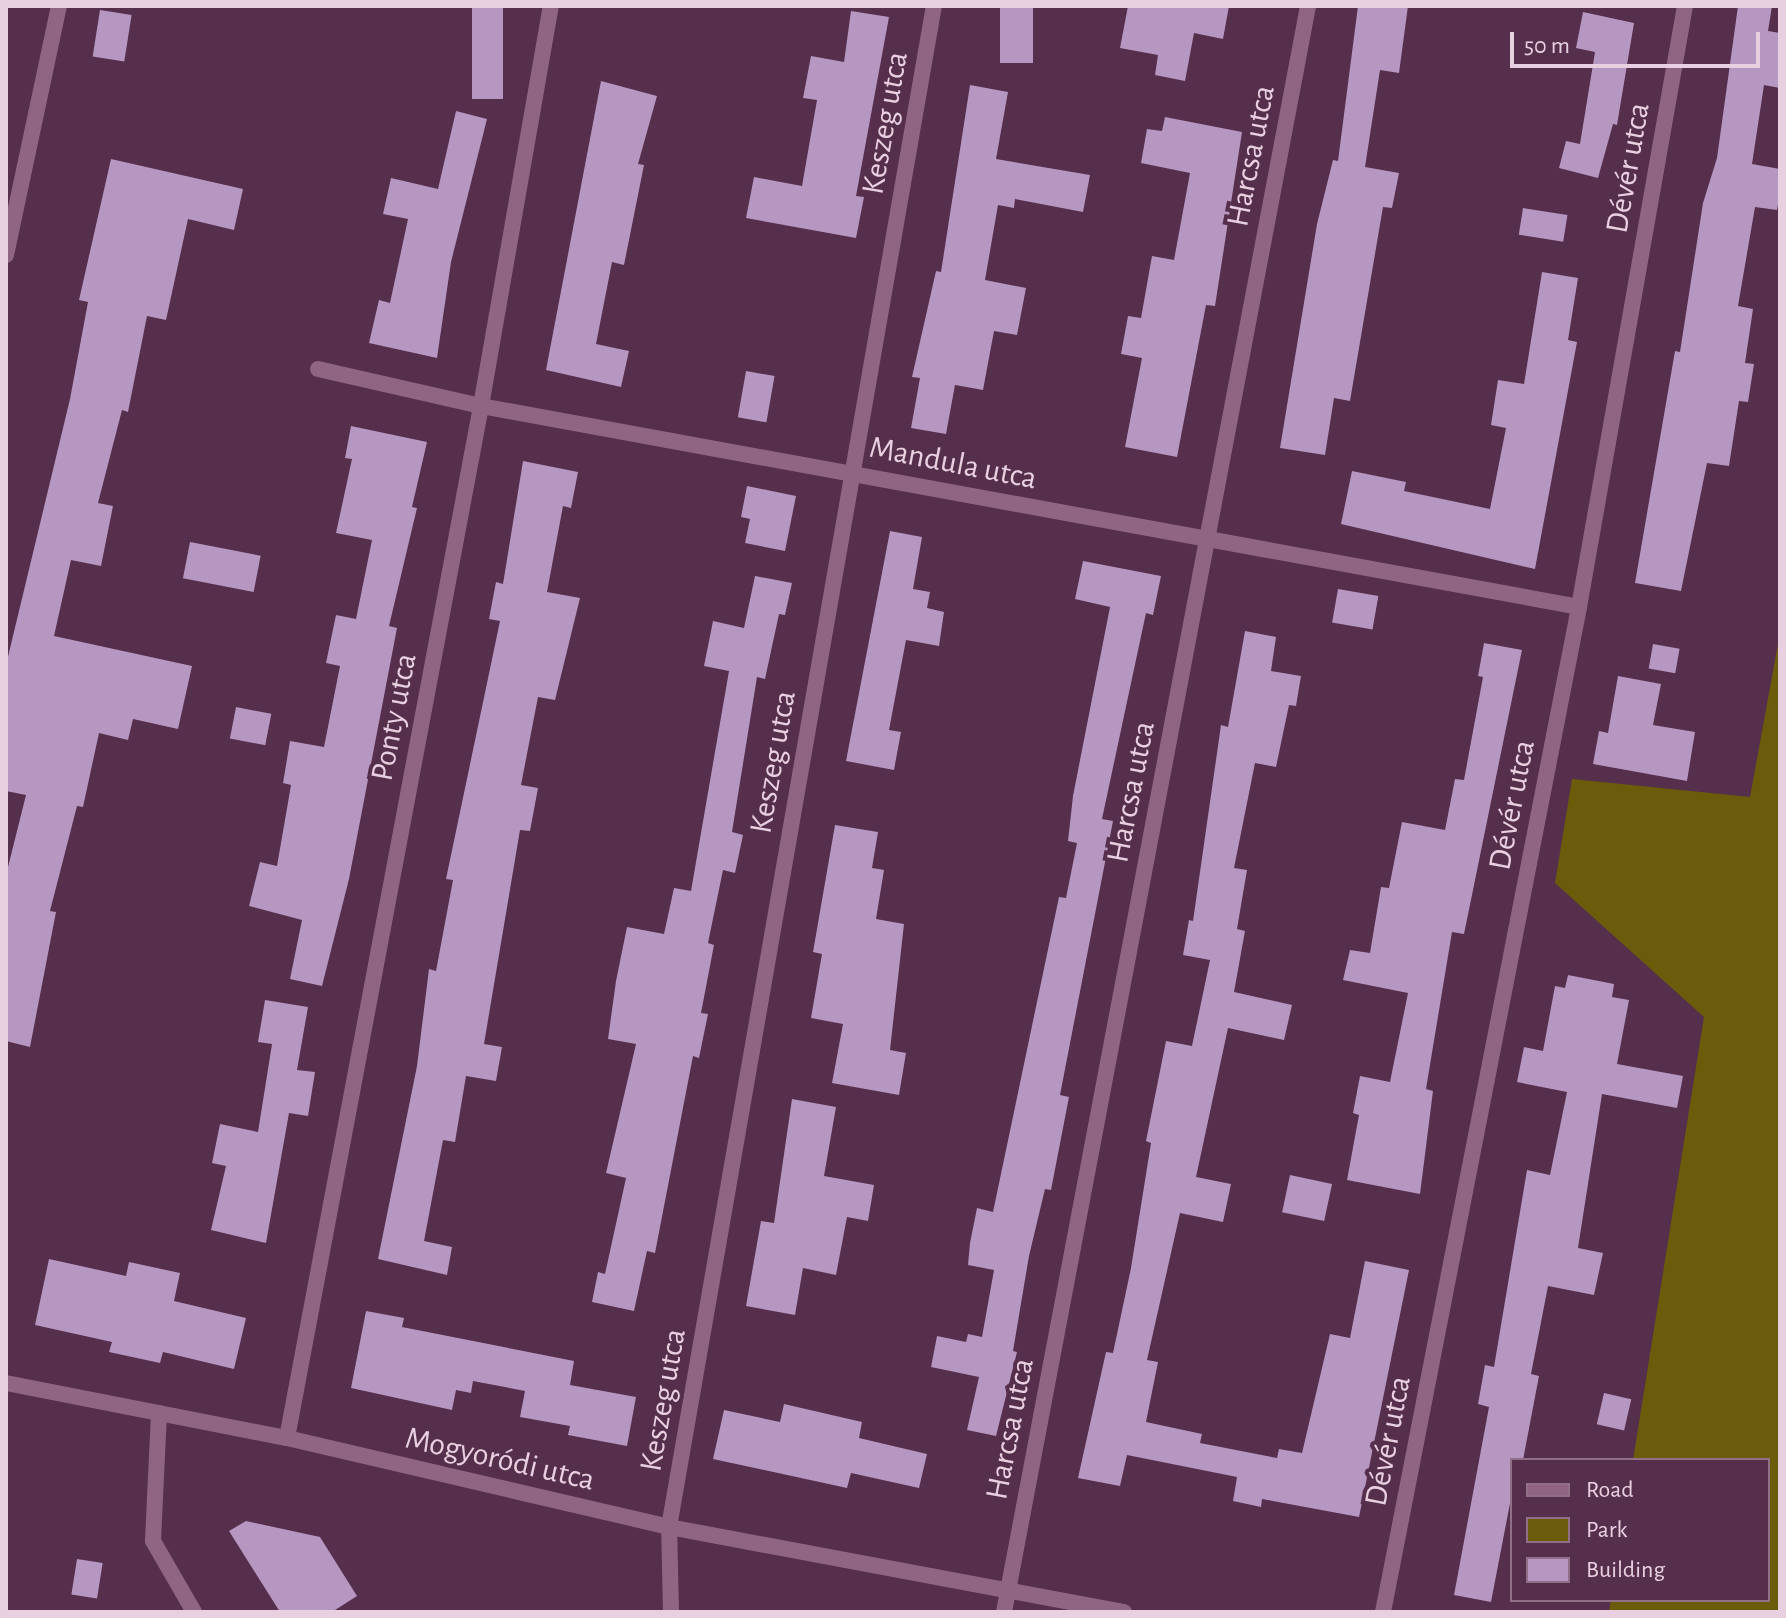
<!DOCTYPE html>
<html>
<head>
<meta charset="utf-8">
<style>
	body { margin:0 }
	#map { position:relative; width:1786px; height:1618px; overflow:hidden; background:#552f4b; font-family:"Alegreya Sans",sans-serif }
	div>[style] { position:absolute }
	[style*='--x'] { left:calc(var(--x)*1px); top:calc(var(--y)*1px); width:calc(var(--w)*1px); rotate:calc(var(--a)*1deg) }
	.green>* { inset:0; background:#6b5c0b }
	.building>* { inset:0; background:#b697c1; transform-origin:0 0 }
	.minor>* { height:16px; margin:-8px; padding:0 8px; transform-origin:8px; border-radius:8px; background:#8f6583 }
	span { translate:-50% -50%; white-space:nowrap; text-align:center; line-height:1.15; -webkit-text-stroke:8px #552f4b; paint-order:stroke }
	.street-label { font-size:32px; color:#e8d0e1 }
	.frame { position:absolute; inset:0; border:8px solid #e8d0e1; pointer-events:none }
	.legend { position:absolute; left:1510px; top:1458px; width:260px; height:144px; box-sizing:border-box; background:#552f4b; border:2px solid #906f87; margin:0; padding:10px 14px; list-style:none; font-size:24px; color:#e8d0e1 }
	.legend li { display:flex; align-items:center; gap:16px; height:40px }
	.legend b { width:40px; border:2px solid #906f87 }
	.scale { position:absolute; left:1510px; top:32px; width:250px; height:36px; box-sizing:border-box; border:4px solid #e8d0e1; border-top:0; padding-left:10px; font-size:24px; line-height:28px; white-space:nowrap; color:#e8d0e1; -webkit-text-stroke:6px #552f4b; paint-order:stroke }
</style>
</head>
<body>
<div id="map">
	<div class="green">
		<i style="clip-path:polygon(1780px 633px,1780px 1612px,1609px 1612px,1611px 1600px,1768px 1600px,1768px 1460px,1633px 1460px,1704px 1017px,1555px 883px,1572px 779px,1750px 797px)"></i>
	</div>
	<div class="building">
		<i style="left:472px;top:6px;width:31px;height:93px"></i>
		<i style="left:1000px;top:6px;width:33px;height:57px"></i>
		<i style="clip-path:polygon(1128px 6px,1229px 6px,1223px 39px,1194px 33px,1185px 81px,1155px 75px,1158px 55px,1120px 48px)"></i>
		<i style="clip-path:polygon(1358px 6px,1408px 6px,1399px 73px,1380px 70px,1365px 167px,1399px 173px,1392px 208px,1383px 207px,1350px 401px,1334px 398px,1325px 455px,1280px 448px,1317px 224px,1333px 160px,1338px 161px)"></i>
		<i style="clip-path:polygon(1738px 6px,1772px 6px,1768px 31px,1780px 33px,1780px 88px,1764px 85px,1752px 164px,1780px 169px,1780px 193px,1777px 210px,1755px 207px,1738px 306px,1753px 309px,1745px 363px,1754px 364px,1748px 402px,1739px 401px,1729px 466px,1707px 463px,1681px 591px,1635px 583px,1675px 351px,1680px 352px,1703px 203px,1717px 158px)"></i>
		<i style="left:100px;top:10px;width:32px;height:47px;rotate:9deg"></i>
		<i style="clip-path:polygon(851px 11px,889px 17px,856px 196px,864px 197px,856px 238px,746px 218px,754px 177px,802px 186px,817px 100px,803px 98px,811px 56px,844px 62px)"></i>
		<i style="clip-path:polygon(1583px 12px,1634px 23px,1617px 125px,1613px 124px,1598px 178px,1559px 168px,1566px 141px,1580px 144px,1595px 52px,1576px 48px)"></i>
		<i style="clip-path:polygon(601px 81px,657px 96px,638px 164px,644px 165px,624px 265px,612px 262px,596px 344px,629px 351px,621px 387px,546px 370px)"></i>
		<i style="clip-path:polygon(970px 85px,1008px 92px,996px 159px,1090px 175px,1083px 212px,1015px 199px,1014px 208px,998px 205px,985px 280px,1026px 288px,1017px 335px,994px 331px,983px 390px,955px 385px,946px 434px,911px 428px,920px 378px,912px 377px,936px 271px,941px 272px)"></i>
		<i style="clip-path:polygon(456px 111px,487px 119px,451px 262px,437px 358px,369px 343px,379px 300px,390px 303px,408px 219px,383px 214px,391px 178px,438px 189px)"></i>
		<i style="clip-path:polygon(1165px 117px,1242px 132px,1215px 306px,1206px 305px,1177px 457px,1125px 447px,1142px 358px,1121px 354px,1128px 316px,1141px 318px,1152px 256px,1174px 260px,1190px 173px,1141px 163px,1147px 129px,1162px 131px)"></i>
		<i style="clip-path:polygon(111px 159px,243px 189px,234px 230px,188px 219px,166px 320px,147px 316px,128px 412px,122px 410px,98px 503px,113px 506px,101px 566px,71px 560px,54px 636px,192px 666px,178px 729px,133px 719px,128px 740px,99px 733px,83px 807px,77px 806px,50px 911px,56px 912px,30px 1047px,6px 1041px,6px 875px,26px 795px,6px 791px,6px 665px,70px 399px,88px 302px,79px 300px)"></i>
		<i style="left:1523px;top:208px;width:45px;height:27px;rotate:9deg"></i>
		<i style="clip-path:polygon(1542px 272px,1578px 278px,1568px 340px,1577px 342px,1535px 569px,1341px 524px,1352px 471px,1406px 482px,1404px 491px,1490px 509px,1506px 428px,1491px 425px,1498px 380px,1524px 384px)"></i>
		<i style="left:746px;top:371px;width:29px;height:47px;rotate:10deg"></i>
		<i style="clip-path:polygon(351px 426px,427px 442px,412px 507px,417px 508px,389px 626px,397px 628px,349px 879px,322px 986px,290px 979px,302px 920px,249px 906px,260px 862px,277px 866px,291px 785px,283px 783px,290px 741px,324px 747px,340px 666px,326px 663px,336px 615px,356px 619px,372px 540px,336px 533px,352px 459px,345px 458px)"></i>
		<i style="clip-path:polygon(523px 461px,578px 472px,571px 508px,563px 506px,547px 592px,580px 598px,555px 700px,538px 697px,521px 785px,538px 788px,530px 831px,520px 830px,484px 1044px,502px 1047px,496px 1081px,466px 1076px,455px 1142px,443px 1140px,424px 1241px,452px 1247px,447px 1275px,378px 1259px,417px 1066px,429px 969px,436px 971px,453px 880px,446px 879px,500px 621px,489px 619px,496px 582px,503px 584px)"></i>
		<i style="clip-path:polygon(747px 486px,796px 496px,785px 551px,745px 543px,750px 519px,741px 517px)"></i>
		<i style="clip-path:polygon(890px 531px,922px 537px,913px 589px,930px 592px,927px 608px,944px 612px,939px 646px,906px 640px,889px 730px,901px 732px,894px 770px,846px 761px)"></i>
		<i style="left:190px;top:542px;width:72px;height:37px;rotate:11deg"></i>
		<i style="clip-path:polygon(1083px 561px,1161px 576px,1153px 615px,1146px 613px,1102px 819px,1113px 821px,1060px 1095px,1069px 1097px,1051px 1190px,1045px 1189px,1029px 1256px,1013px 1351px,1017px 1352px,996px 1436px,967px 1430px,979px 1377px,931px 1367px,937px 1336px,966px 1342px,968px 1334px,982px 1337px,994px 1270px,968px 1265px,970px 1243px,977px 1208px,993px 1212px,1059px 897px,1066px 898px,1077px 843px,1068px 841px,1073px 796px,1110px 607px,1075px 599px)"></i>
		<i style="clip-path:polygon(755px 576px,792px 583px,785px 615px,779px 614px,765px 679px,757px 677px,732px 832px,743px 835px,735px 873px,723px 870px,708px 943px,714px 945px,701px 1013px,708px 1014px,699px 1058px,693px 1056px,655px 1253px,647px 1251px,634px 1311px,592px 1302px,598px 1272px,605px 1274px,626px 1178px,606px 1173px,636px 1044px,608px 1039px,616px 981px,627px 927px,664px 934px,674px 888px,691px 891px,729px 671px,704px 666px,713px 621px,744px 628px)"></i>
		<i style="left:1338px;top:589px;width:41px;height:34px;rotate:10deg"></i>
		<i style="clip-path:polygon(1245px 631px,1276px 637px,1271px 671px,1301px 676px,1296px 706px,1289px 705px,1276px 767px,1255px 763px,1234px 868px,1247px 870px,1237px 929px,1245px 931px,1234px 992px,1292px 1005px,1284px 1040px,1228px 1028px,1196px 1177px,1231px 1184px,1223px 1222px,1180px 1213px,1147px 1360px,1158px 1362px,1146px 1422px,1202px 1434px,1200px 1443px,1277px 1458px,1279px 1449px,1302px 1453px,1330px 1334px,1350px 1338px,1365px 1261px,1409px 1270px,1359px 1517px,1262px 1499px,1261px 1507px,1233px 1501px,1237px 1477px,1127px 1455px,1120px 1486px,1078px 1478px,1106px 1352px,1113px 1353px,1131px 1268px,1151px 1143px,1146px 1141px,1166px 1041px,1192px 1046px,1210px 960px,1183px 955px,1189px 920px,1193px 921px,1221px 725px,1228px 727px)"></i>
		<i style="clip-path:polygon(1484px 643px,1522px 650px,1464px 934px,1452px 932px,1426px 1089px,1433px 1091px,1420px 1194px,1347px 1180px,1359px 1115px,1353px 1113px,1360px 1076px,1390px 1082px,1408px 993px,1343px 980px,1350px 950px,1370px 953px,1381px 887px,1389px 888px,1402px 822px,1445px 830px,1455px 779px,1464px 780px,1483px 677px,1478px 676px)"></i>
		<i style="left:1653px;top:644px;width:27px;height:25px;rotate:10deg"></i>
		<i style="clip-path:polygon(1618px 676px,1661px 684px,1653px 725px,1695px 732px,1687px 781px,1593px 764px,1599px 731px,1608px 733px)"></i>
		<i style="left:236px;top:707px;width:36px;height:32px;rotate:11deg"></i>
		<i style="clip-path:polygon(835px 825px,878px 832px,872px 868px,884px 870px,876px 919px,904px 924px,890px 1050px,906px 1053px,899px 1095px,832px 1083px,843px 1024px,811px 1018px,822px 954px,813px 952px)"></i>
		<i style="clip-path:polygon(1568px 975px,1614px 984px,1612px 997px,1629px 1000px,1617px 1064px,1683px 1076px,1677px 1108px,1602px 1094px,1578px 1248px,1603px 1253px,1594px 1295px,1548px 1286px,1531px 1374px,1539px 1376px,1523px 1460px,1512px 1460px,1512px 1493px,1491px 1602px,1454px 1595px,1489px 1407px,1478px 1404px,1485px 1365px,1494px 1367px,1527px 1170px,1550px 1175px,1567px 1092px,1517px 1082px,1524px 1047px,1543px 1051px,1555px 986px,1565px 988px)"></i>
		<i style="clip-path:polygon(265px 1000px,308px 1007px,297px 1070px,315px 1072px,308px 1116px,289px 1113px,266px 1243px,211px 1230px,226px 1166px,212px 1163px,220px 1124px,258px 1132px,272px 1044px,258px 1042px)"></i>
		<i style="clip-path:polygon(792px 1099px,836px 1107px,824px 1176px,874px 1185px,868px 1221px,847px 1217px,836px 1275px,803px 1268px,795px 1315px,746px 1306px,761px 1221px,774px 1223px)"></i>
		<i style="left:1290px;top:1175px;width:43px;height:38px;rotate:12deg"></i>
		<i style="clip-path:polygon(49px 1259px,126px 1276px,129px 1262px,180px 1273px,174px 1301px,246px 1318px,234px 1369px,163px 1352px,160px 1363px,109px 1352px,112px 1342px,35px 1325px)"></i>
		<i style="clip-path:polygon(366px 1311px,404px 1318px,402px 1327px,574px 1361px,570px 1385px,636px 1397px,627px 1446px,568px 1435px,570px 1426px,520px 1417px,525px 1391px,473px 1381px,471px 1393px,456px 1390px,452px 1410px,351px 1388px)"></i>
		<i style="left:1604px;top:1393px;width:28px;height:32px;rotate:13deg"></i>
		<i style="clip-path:polygon(784px 1404px,862px 1422px,859px 1438px,927px 1454px,919px 1488px,851px 1473px,847px 1488px,713px 1459px,724px 1410px,780px 1422px)"></i>
		<i style="clip-path:polygon(246px 1521px,320px 1537px,357px 1596px,332px 1612px,280px 1612px,229px 1531px)"></i>
		<i style="left:77px;top:1559px;width:26px;height:36px;rotate:9deg"></i>
	</div>
	<div class="minor">
		<i style="--x:6;--y:255;--w:255;--a:-78"></i>
		<i style="--x:318;--y:369;--w:167;--a:12.8"></i>
		<i style="--x:481;--y:406;--w:1116;--a:10.37"></i>
		<i style="--x:6;--y:1383;--w:286;--a:11.1"></i>
		<i style="--x:287;--y:1438;--w:392;--a:13.1"></i>
		<i style="--x:669;--y:1527;--w:463;--a:10.6"></i>
		<i style="--x:159;--y:1413;--w:128;--a:92.7"></i>
		<i style="--x:153;--y:1541;--w:82;--a:60"></i>
		<i style="--x:287;--y:1438;--w:1050;--a:-79.35"></i>
		<i style="--x:481;--y:406;--w:406;--a:-80.1"></i>
		<i style="--x:671;--y:1612;--w:85;--a:-91.3"></i>
		<i style="--x:669;--y:1527;--w:1544;--a:-80.12"></i>
		<i style="--x:1004;--y:1612;--w:1635;--a:-79.28"></i>
		<i style="--x:1383;--y:1612;--w:1024;--a:-78.96"></i>
		<i style="--x:1579;--y:607;--w:610;--a:-80"></i>
	</div>
	<div class="street-label">
		<span style="left:885px;top:123px;rotate:-80deg">Keszeg utca</span>
		<span style="left:1251px;top:156px;rotate:-79deg">Harcsa utca</span>
		<span style="left:1628px;top:168px;rotate:-80deg">Dévér utca</span>
		<span style="left:953px;top:463px;rotate:11deg">Mandula utca</span>
		<span style="left:394px;top:717px;rotate:-79deg">Ponty utca</span>
		<span style="left:773px;top:762px;rotate:-80deg">Keszeg utca</span>
		<span style="left:1131px;top:792px;rotate:-79deg">Harcsa utca</span>
		<span style="left:1512px;top:805px;rotate:-79deg">Dévér utca</span>
		<span style="left:663px;top:1400px;rotate:-80deg">Keszeg utca</span>
		<span style="left:1010px;top:1429px;rotate:-79deg">Harcsa utca</span>
		<span style="left:1388px;top:1441px;rotate:-79deg">Dévér utca</span>
		<span style="left:500px;top:1459px;rotate:13deg">Mogyoródi utca</span>
	</div>
	<div class="frame"></div>
	<ul class="legend">
	<li><b style="height:10px;background:#8f6583"></b>Road</li>
	<li><b style="height:22px;background:#6b5c0b"></b>Park</li>
	<li><b style="height:22px;background:#b697c1"></b>Building</li>
	</ul>
	<div class="scale">50 m</div>
</div>
</body>
</html>
